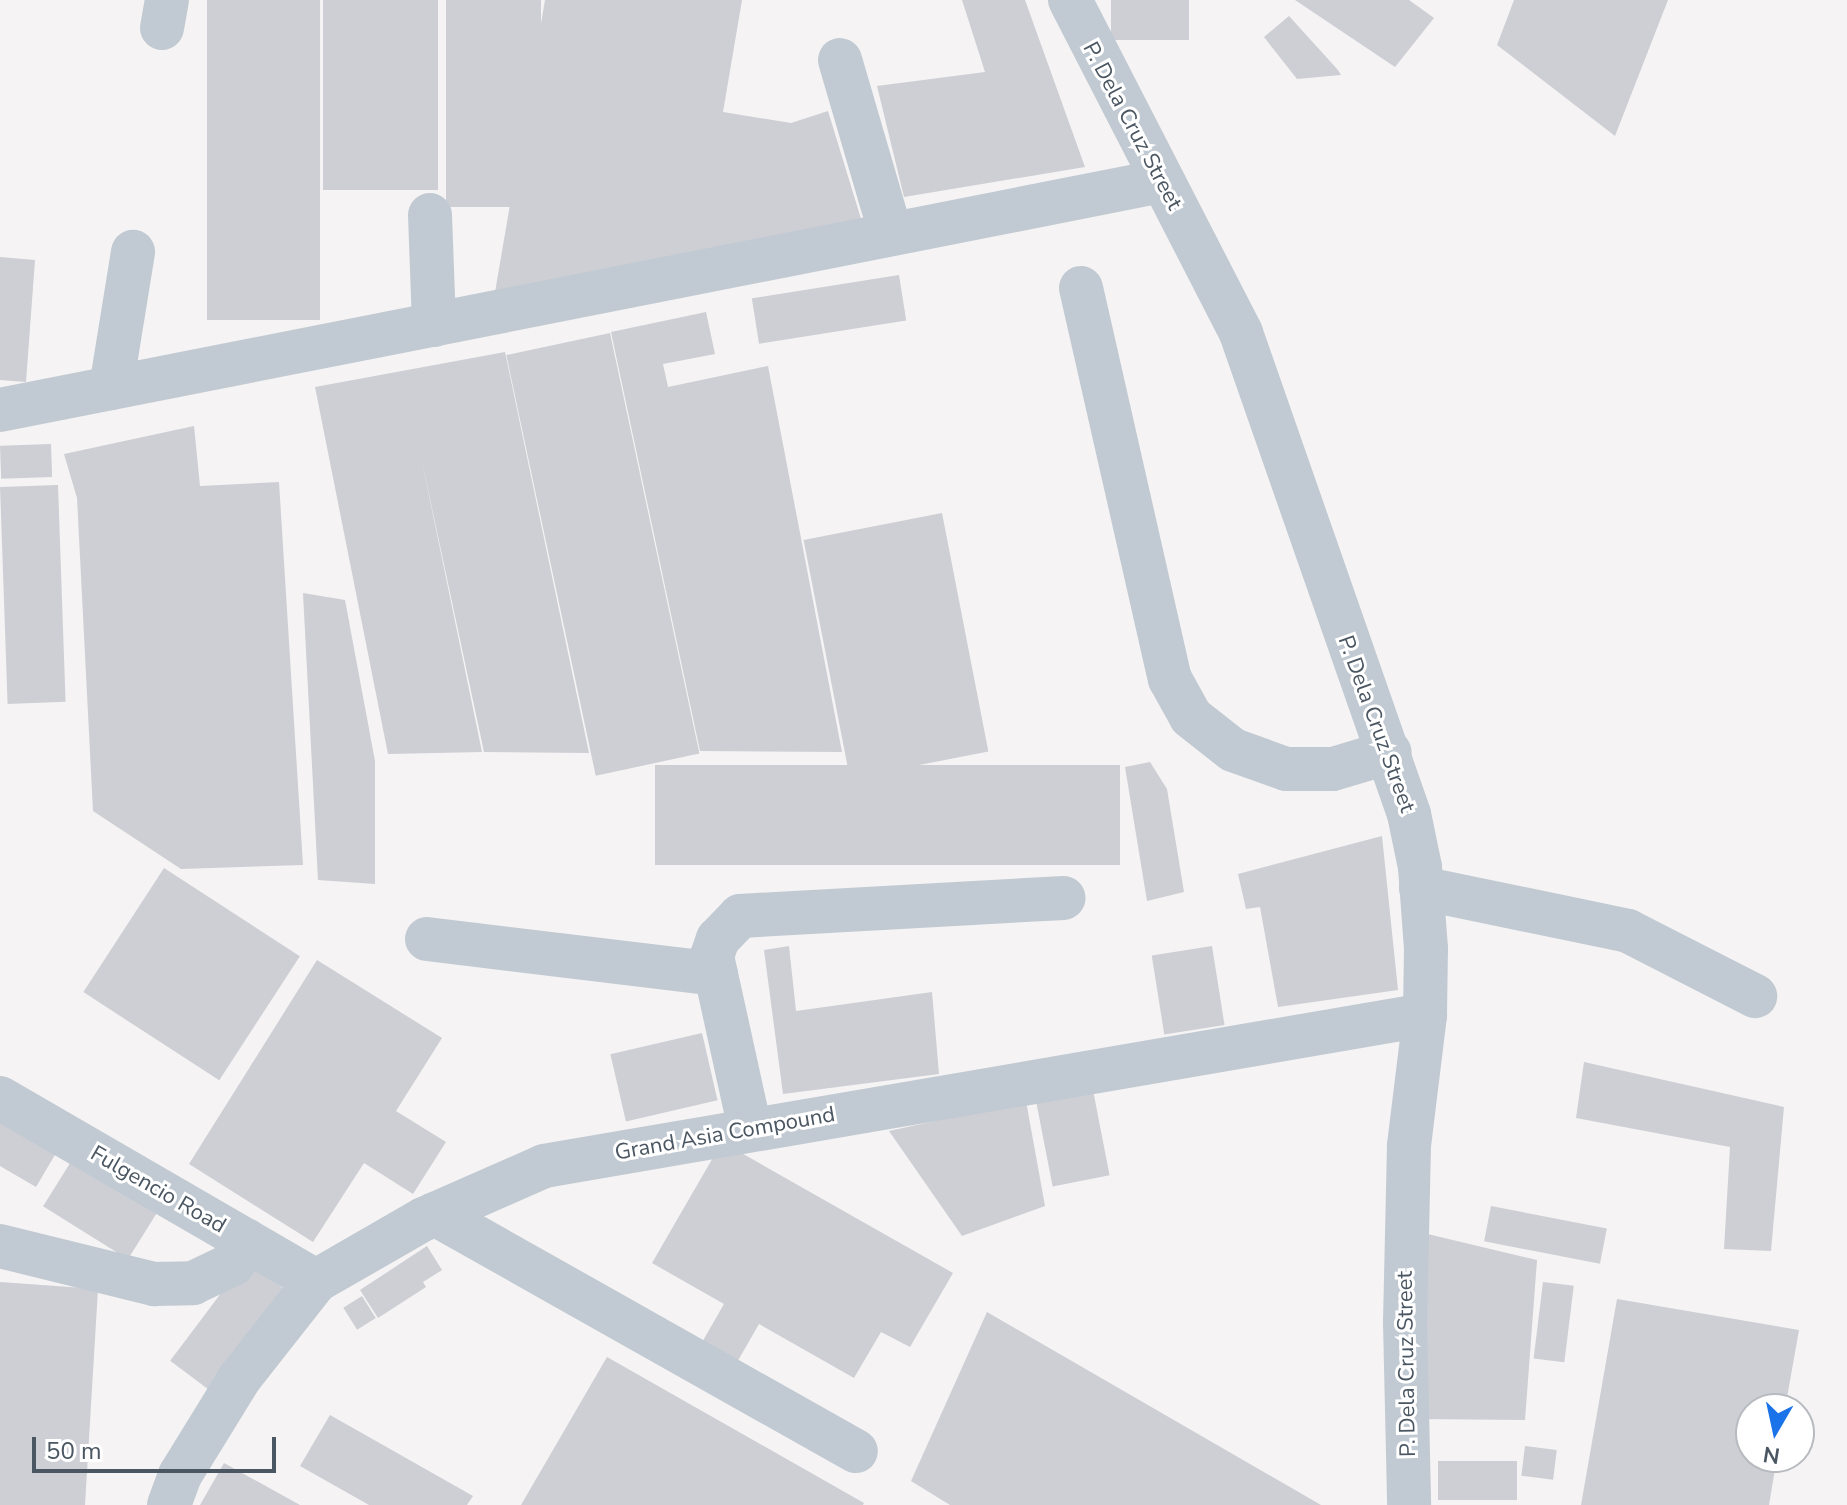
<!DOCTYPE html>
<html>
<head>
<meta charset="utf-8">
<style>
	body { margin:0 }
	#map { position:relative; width:1847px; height:1505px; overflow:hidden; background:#f5f3f3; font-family:"Nunito Sans",sans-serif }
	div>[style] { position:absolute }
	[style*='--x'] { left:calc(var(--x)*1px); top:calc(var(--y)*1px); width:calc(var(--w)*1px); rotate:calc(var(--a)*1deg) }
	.building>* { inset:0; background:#cdcfd5; transform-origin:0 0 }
	.minor>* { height:44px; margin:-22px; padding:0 22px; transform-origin:22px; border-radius:22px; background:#c1cad2 }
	span { translate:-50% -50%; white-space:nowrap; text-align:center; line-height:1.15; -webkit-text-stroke:6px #fff; paint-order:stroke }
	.street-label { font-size:22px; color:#4a5661 }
	.north { position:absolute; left:1735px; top:1393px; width:80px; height:80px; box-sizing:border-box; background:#fff; border:2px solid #b7bbc0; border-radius:50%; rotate:189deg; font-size:22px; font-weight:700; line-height:32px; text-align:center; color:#4a5661 }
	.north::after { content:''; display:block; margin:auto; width:28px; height:36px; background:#1a73e8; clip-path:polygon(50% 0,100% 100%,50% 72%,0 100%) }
	.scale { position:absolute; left:32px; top:1437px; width:244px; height:36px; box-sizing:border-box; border:4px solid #4a5661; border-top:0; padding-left:10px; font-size:24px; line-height:28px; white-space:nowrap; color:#4a5661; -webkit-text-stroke:6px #fff; paint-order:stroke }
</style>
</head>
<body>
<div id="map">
	<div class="building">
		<i style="left:207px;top:0;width:113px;height:320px"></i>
		<i style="left:323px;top:0;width:115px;height:190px"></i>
		<i style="left:446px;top:0;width:95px;height:207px"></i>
		<i style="clip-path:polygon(545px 0,742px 0,723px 112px,791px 123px,828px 111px,862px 222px,494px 298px)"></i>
		<i style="clip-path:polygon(962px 0,1025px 0,1085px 167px,904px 197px,877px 86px,985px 72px)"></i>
		<i style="left:1111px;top:0;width:78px;height:40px"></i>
		<i style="clip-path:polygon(1295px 0,1409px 0,1434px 18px,1395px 67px)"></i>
		<i style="clip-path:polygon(1514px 0,1668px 0,1615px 136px,1497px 45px)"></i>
		<i style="clip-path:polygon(1289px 16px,1338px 70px,1341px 75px,1297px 79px,1264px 37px)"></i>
		<i style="clip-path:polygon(0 257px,35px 260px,26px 382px,0 380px)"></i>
		<i style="left:899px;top:275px;width:46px;height:149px;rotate:81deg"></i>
		<i style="clip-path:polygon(706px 312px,715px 354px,663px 364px,668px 387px,768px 366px,842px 752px,700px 751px,611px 332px)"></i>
		<i style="left:610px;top:333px;width:430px;height:106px;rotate:78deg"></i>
		<i style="clip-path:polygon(505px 352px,589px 753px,484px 752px,420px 452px,482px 752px,388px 754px,315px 387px)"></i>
		<i style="clip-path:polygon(194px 426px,200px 486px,279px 482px,303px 865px,181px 869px,93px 811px,77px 498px,64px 454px)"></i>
		<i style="left:51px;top:444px;width:33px;height:51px;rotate:88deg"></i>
		<i style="left:58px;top:485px;width:217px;height:58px;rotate:88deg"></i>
		<i style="left:942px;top:513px;width:243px;height:141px;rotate:79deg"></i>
		<i style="clip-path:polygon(303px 593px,345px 600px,375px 761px,375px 884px,318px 880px)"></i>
		<i style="clip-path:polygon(1150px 762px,1167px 789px,1184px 892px,1147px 901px,1125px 767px)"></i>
		<i style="left:655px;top:765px;width:465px;height:100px"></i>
		<i style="clip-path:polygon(1382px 836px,1398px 990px,1278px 1007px,1260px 907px,1246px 909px,1238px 874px)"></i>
		<i style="left:164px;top:868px;width:162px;height:148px;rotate:33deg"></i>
		<i style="clip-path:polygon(789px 946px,796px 1011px,932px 992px,939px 1074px,783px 1094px,764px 950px)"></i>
		<i style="left:1212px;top:946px;width:80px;height:61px;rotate:81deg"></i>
		<i style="clip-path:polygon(317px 960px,442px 1038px,396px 1111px,446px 1142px,413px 1194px,364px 1163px,313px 1242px,189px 1164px)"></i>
		<i style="left:702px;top:1033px;width:69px;height:94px;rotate:77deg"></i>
		<i style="clip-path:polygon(1584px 1062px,1784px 1107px,1771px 1251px,1724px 1249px,1730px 1147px,1576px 1118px)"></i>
		<i style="left:1092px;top:1085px;width:92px;height:58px;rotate:79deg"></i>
		<i style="clip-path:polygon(1026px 1101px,1045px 1206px,962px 1236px,889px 1131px)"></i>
		<i style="clip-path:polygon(0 1114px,59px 1148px,36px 1187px,0 1166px)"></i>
		<i style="clip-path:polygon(722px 1142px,953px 1273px,910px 1347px,881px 1332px,854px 1378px,759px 1324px,736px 1364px,701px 1344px,724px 1304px,652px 1263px)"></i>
		<i style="left:77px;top:1152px;width:100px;height:64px;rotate:32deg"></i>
		<i style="left:1491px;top:1206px;width:118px;height:36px;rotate:11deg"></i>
		<i style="clip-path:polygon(1415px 1231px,1537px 1260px,1525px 1420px,1418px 1419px)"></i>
		<i style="clip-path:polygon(427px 1246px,442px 1270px,423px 1282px,426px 1287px,378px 1318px,360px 1290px)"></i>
		<i style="left:246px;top:1260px;width:48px;height:126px;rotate:37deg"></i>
		<i style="clip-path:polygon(0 1282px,98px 1289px,85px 1505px,0 1505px)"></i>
		<i style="left:1543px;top:1282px;width:31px;height:77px;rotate:7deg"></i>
		<i style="left:362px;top:1296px;width:26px;height:22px;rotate:58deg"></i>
		<i style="clip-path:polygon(1617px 1299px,1799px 1330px,1785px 1409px,1751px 1409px,1751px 1457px,1777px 1457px,1769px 1505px,1581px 1505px)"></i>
		<i style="clip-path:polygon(987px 1312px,1321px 1505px,950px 1505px,911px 1481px)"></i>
		<i style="clip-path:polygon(607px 1357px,864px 1503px,863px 1505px,521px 1505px)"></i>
		<i style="clip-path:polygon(330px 1415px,473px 1496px,467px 1505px,369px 1505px,300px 1466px)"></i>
		<i style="left:1525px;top:1446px;width:32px;height:30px;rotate:7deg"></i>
		<i style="left:1438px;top:1461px;width:79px;height:39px"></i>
		<i style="clip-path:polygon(224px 1463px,300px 1505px,200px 1505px)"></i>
	</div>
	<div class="minor">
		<i style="--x:1070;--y:0;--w:374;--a:62.8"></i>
		<i style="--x:1241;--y:333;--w:509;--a:70.75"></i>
		<i style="--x:1409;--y:814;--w:54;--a:78.3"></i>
		<i style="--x:1420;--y:867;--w:82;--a:85.8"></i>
		<i style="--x:1426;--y:949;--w:66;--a:90.9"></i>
		<i style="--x:1425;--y:1015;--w:132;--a:97"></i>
		<i style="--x:1409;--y:1146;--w:176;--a:91.3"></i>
		<i style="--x:1405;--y:1322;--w:183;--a:88.7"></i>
		<i style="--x:162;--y:28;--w:28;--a:-80"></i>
		<i style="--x:840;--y:60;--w:181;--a:73.7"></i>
		<i style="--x:430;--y:215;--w:110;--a:87.9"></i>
		<i style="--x:1081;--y:288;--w:401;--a:77.2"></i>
		<i style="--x:1170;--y:679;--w:43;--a:61.1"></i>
		<i style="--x:1191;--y:717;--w:53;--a:38.2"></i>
		<i style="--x:1233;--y:750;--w:56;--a:19.7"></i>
		<i style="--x:1286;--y:769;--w:47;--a:0"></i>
		<i style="--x:1333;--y:769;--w:59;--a:-16.6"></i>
		<i style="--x:111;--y:388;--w:138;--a:-80.8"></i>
		<i style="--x:0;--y:410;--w:1184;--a:-11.15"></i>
		<i style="--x:1421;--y:888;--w:211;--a:11.7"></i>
		<i style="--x:1628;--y:931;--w:143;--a:27.1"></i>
		<i style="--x:427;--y:939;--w:291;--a:6.9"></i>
		<i style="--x:0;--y:1098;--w:365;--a:30.1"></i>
		<i style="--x:750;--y:1129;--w:177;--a:-102.4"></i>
		<i style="--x:712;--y:956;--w:18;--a:-71"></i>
		<i style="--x:718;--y:939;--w:32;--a:-46"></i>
		<i style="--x:740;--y:916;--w:324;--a:-3.2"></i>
		<i style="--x:435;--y:1214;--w:483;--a:29.4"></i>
		<i style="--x:0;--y:1246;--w:159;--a:13.9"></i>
		<i style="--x:154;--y:1284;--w:39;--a:-1"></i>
		<i style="--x:193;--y:1283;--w:44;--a:-25.4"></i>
		<i style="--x:233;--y:1264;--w:27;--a:-59"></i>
		<i style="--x:169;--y:1505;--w:32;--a:-70"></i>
		<i style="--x:180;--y:1475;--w:113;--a:-58.4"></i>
		<i style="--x:239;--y:1379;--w:125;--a:-51.8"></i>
		<i style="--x:316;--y:1281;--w:125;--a:-29.9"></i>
		<i style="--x:424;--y:1219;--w:131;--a:-23.8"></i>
		<i style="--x:544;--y:1166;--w:894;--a:-9.73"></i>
	</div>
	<div class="street-label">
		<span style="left:1132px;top:126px;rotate:62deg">P. Dela Cruz Street</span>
		<span style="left:1376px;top:724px;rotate:70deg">P. Dela Cruz Street</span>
		<span style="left:725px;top:1134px;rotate:-10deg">Grand Asia Compound</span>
		<span style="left:158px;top:1190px;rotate:30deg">Fulgencio Road</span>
		<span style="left:1407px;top:1364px;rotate:-91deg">P. Dela Cruz Street</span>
	</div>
	<div class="north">N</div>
	<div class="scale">50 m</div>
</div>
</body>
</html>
